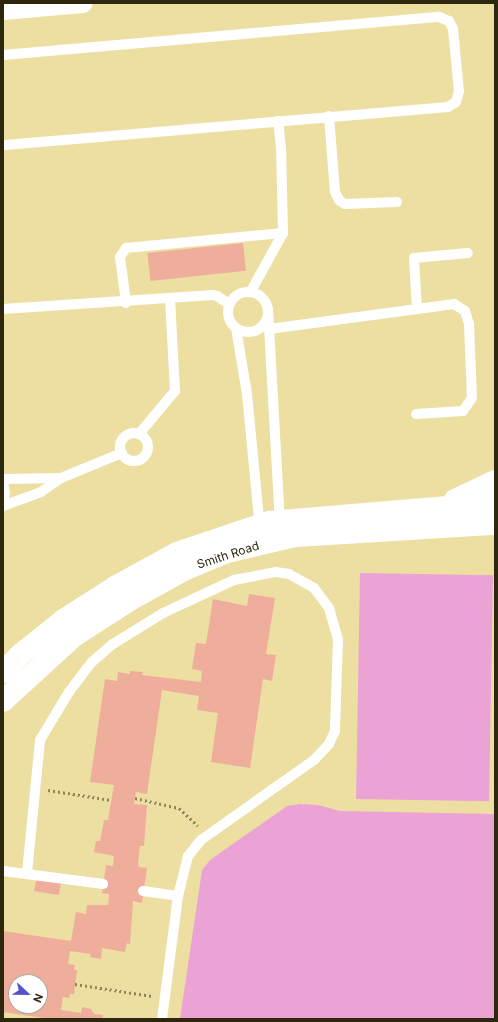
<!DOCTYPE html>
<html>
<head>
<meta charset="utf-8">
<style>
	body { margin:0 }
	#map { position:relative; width:498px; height:1022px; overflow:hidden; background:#ecdfa1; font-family:Inter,sans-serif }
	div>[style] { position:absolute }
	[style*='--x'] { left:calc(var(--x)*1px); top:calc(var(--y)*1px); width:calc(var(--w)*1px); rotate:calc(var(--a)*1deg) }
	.green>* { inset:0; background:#eba3d6; transform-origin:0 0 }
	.building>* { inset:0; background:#efae9b; transform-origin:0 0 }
	.path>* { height:2.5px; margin-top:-1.25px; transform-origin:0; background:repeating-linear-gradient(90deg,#8f8559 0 2px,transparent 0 5px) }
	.lane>* { height:10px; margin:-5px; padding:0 5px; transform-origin:5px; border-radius:5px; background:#fff }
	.lane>.ring { margin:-5px; padding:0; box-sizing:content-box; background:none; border:10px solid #fff; border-radius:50% }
	.street>* { height:20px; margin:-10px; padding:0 10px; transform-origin:10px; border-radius:10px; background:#fff }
	.secondary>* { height:22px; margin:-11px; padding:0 11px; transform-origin:11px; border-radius:11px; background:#fff }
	span { translate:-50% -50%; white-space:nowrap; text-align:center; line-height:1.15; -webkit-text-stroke:3.5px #fff; paint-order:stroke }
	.street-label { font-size:12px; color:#2d270e }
	.frame { position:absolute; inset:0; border:4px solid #2d270e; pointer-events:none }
	.north { position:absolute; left:8px; top:974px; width:40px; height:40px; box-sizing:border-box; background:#fff; border:1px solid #aba99f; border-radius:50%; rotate:112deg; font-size:11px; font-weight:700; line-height:16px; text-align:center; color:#2d270e }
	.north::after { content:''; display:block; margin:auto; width:14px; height:18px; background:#5454cb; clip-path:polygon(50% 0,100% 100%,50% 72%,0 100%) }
</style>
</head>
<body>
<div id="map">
	<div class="green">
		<i style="left:360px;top:573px;width:133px;height:226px;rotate:1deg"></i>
		<i style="clip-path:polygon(300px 804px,318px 805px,340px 811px,495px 814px,495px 1019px,180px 1019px,202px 870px,210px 860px,287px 806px)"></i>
	</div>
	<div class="building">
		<i style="left:243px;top:243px;width:28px;height:96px;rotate:84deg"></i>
		<i style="clip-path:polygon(evenodd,249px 594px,275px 598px,266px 654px,276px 655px,272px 681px,263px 679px,250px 768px,211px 762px,218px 713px,197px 710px,199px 696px,162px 690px,147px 794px,136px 792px,134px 804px,147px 805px,144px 846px,140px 846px,138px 864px,139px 867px,147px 868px,142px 903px,133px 901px,130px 944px,127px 943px,125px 952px,102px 948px,101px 959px,90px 957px,91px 954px,70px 951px,68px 964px,75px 965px,74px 970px,77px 970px,74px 994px,70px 994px,69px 998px,63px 997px,61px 1010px,81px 1013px,82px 1007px,91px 1009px,94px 1014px,103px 1015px,102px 1019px,50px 1019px,3px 1012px,3px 931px,71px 941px,76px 912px,86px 914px,87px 905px,108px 905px,109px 894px,102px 893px,106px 865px,113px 866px,114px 856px,94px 852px,96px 841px,100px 841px,104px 820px,108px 820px,114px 785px,90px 782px,105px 679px,117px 681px,118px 672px,130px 674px,130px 671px,143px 672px,142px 675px,201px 682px,202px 671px,192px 669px,196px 643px,206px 644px,213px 599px,247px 606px,249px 594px,16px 982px,40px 982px,40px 1006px,16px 1006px,16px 982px)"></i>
		<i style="clip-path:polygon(37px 877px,61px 883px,59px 895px,34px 891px)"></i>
	</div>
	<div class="path">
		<i style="--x:48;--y:790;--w:64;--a:9"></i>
		<i style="--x:135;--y:798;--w:45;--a:12.8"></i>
		<i style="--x:179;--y:808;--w:26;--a:43"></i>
		<i style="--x:75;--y:984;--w:78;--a:8.9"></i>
	</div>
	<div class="lane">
		<i style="--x:3;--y:55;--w:438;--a:-5"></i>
		<i style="--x:439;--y:17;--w:11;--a:22"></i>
		<i style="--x:449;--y:21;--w:9;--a:63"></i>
		<i style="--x:453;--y:29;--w:62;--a:84.5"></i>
		<i style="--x:459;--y:91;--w:11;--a:105"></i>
		<i style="--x:456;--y:102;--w:9;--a:148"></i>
		<i style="--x:448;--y:107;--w:447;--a:175.1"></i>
		<i style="--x:329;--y:116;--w:76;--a:85.5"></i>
		<i style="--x:335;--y:192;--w:9;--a:63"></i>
		<i style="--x:339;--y:200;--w:7;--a:34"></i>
		<i style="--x:345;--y:204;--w:52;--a:-2.2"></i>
		<i style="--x:251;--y:291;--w:66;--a:-61.1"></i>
		<i style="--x:283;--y:233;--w:85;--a:-91.3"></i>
		<i style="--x:281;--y:148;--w:27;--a:-96"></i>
		<i class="ring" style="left:228px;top:292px;width:30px;height:30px"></i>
		<i style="--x:126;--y:303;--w:46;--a:-97.4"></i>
		<i style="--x:120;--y:257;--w:11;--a:-56"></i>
		<i style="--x:126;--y:248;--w:158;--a:-5.5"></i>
		<i style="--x:3;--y:309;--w:210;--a:-3.8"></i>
		<i style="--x:213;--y:295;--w:4;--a:14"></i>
		<i style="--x:217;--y:296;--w:14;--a:34"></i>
		<i style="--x:268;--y:309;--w:214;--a:86.8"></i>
		<i style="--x:417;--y:309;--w:51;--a:-93.4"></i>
		<i style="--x:414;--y:258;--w:54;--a:-5.3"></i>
		<i style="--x:236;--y:328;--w:67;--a:80.5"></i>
		<i style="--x:247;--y:394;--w:135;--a:84.5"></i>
		<i style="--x:269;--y:329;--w:187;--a:-7.7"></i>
		<i style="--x:454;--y:304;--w:13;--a:32"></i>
		<i style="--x:465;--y:311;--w:14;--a:73"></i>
		<i style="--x:469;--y:324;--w:74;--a:87.7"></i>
		<i style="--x:472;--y:398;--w:16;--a:125"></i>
		<i style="--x:463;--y:411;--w:47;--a:176.3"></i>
		<i class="ring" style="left:120px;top:433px;width:18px;height:18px"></i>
		<i style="--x:139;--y:434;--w:56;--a:-50.1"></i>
		<i style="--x:175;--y:391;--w:92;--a:-93.1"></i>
		<i style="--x:3;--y:479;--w:58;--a:-1"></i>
		<i style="--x:3;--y:482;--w:11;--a:80"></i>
		<i style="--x:5;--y:493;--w:11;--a:100"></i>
		<i style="--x:3;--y:506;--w:40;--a:-20.2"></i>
		<i style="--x:41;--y:492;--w:24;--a:-35"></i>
		<i style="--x:61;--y:478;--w:66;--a:-22.3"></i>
		<i style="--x:3;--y:871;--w:101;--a:7.4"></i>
		<i style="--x:27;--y:873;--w:134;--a:-84.4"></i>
		<i style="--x:40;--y:740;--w:56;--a:-58.9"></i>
		<i style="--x:69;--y:692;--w:38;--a:-53"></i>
		<i style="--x:92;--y:662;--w:28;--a:-41"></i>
		<i style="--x:113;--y:644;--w:59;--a:-31.8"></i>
		<i style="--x:163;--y:613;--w:78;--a:-24.9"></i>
		<i style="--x:234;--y:580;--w:43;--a:-10.8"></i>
		<i style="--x:276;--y:572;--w:13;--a:9"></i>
		<i style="--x:289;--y:574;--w:29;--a:29"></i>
		<i style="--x:314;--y:588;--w:25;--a:53"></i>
		<i style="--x:329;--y:608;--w:32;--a:74"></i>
		<i style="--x:338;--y:639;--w:92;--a:91.9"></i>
		<i style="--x:335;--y:731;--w:14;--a:115"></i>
		<i style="--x:329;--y:744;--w:22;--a:133"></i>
		<i style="--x:314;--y:760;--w:138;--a:144.7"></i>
		<i style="--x:201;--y:840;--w:21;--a:129"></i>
		<i style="--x:188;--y:856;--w:41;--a:104"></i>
		<i style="--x:178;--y:896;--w:124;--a:97.4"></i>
		<i style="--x:143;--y:891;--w:35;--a:8"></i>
	</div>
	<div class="street">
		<i style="--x:3;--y:10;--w:80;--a:-5"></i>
	</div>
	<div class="secondary">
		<i style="--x:455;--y:500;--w:44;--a:-25.4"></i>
		<i style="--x:3;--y:672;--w:25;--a:-45"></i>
		<i style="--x:21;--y:654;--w:56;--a:-38.5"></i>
		<i style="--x:65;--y:619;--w:59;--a:-32.6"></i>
		<i style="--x:115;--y:587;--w:71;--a:-28.7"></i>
		<i style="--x:177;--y:553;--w:97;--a:-18.6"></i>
		<i style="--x:269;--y:522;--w:227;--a:-4.8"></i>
		<i style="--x:3;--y:701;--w:96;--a:-42.5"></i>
		<i style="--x:74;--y:636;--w:67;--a:-32.7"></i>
		<i style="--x:130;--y:600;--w:64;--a:-29"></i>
		<i style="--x:186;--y:569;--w:44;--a:-22.5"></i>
		<i style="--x:227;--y:552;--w:71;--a:-13.1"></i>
		<i style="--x:296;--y:536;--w:199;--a:-3.5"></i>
	</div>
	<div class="street-label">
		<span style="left:228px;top:555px;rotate:-18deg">Smith Road</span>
	</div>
	<div class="frame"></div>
	<div class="north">N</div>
</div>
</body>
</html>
